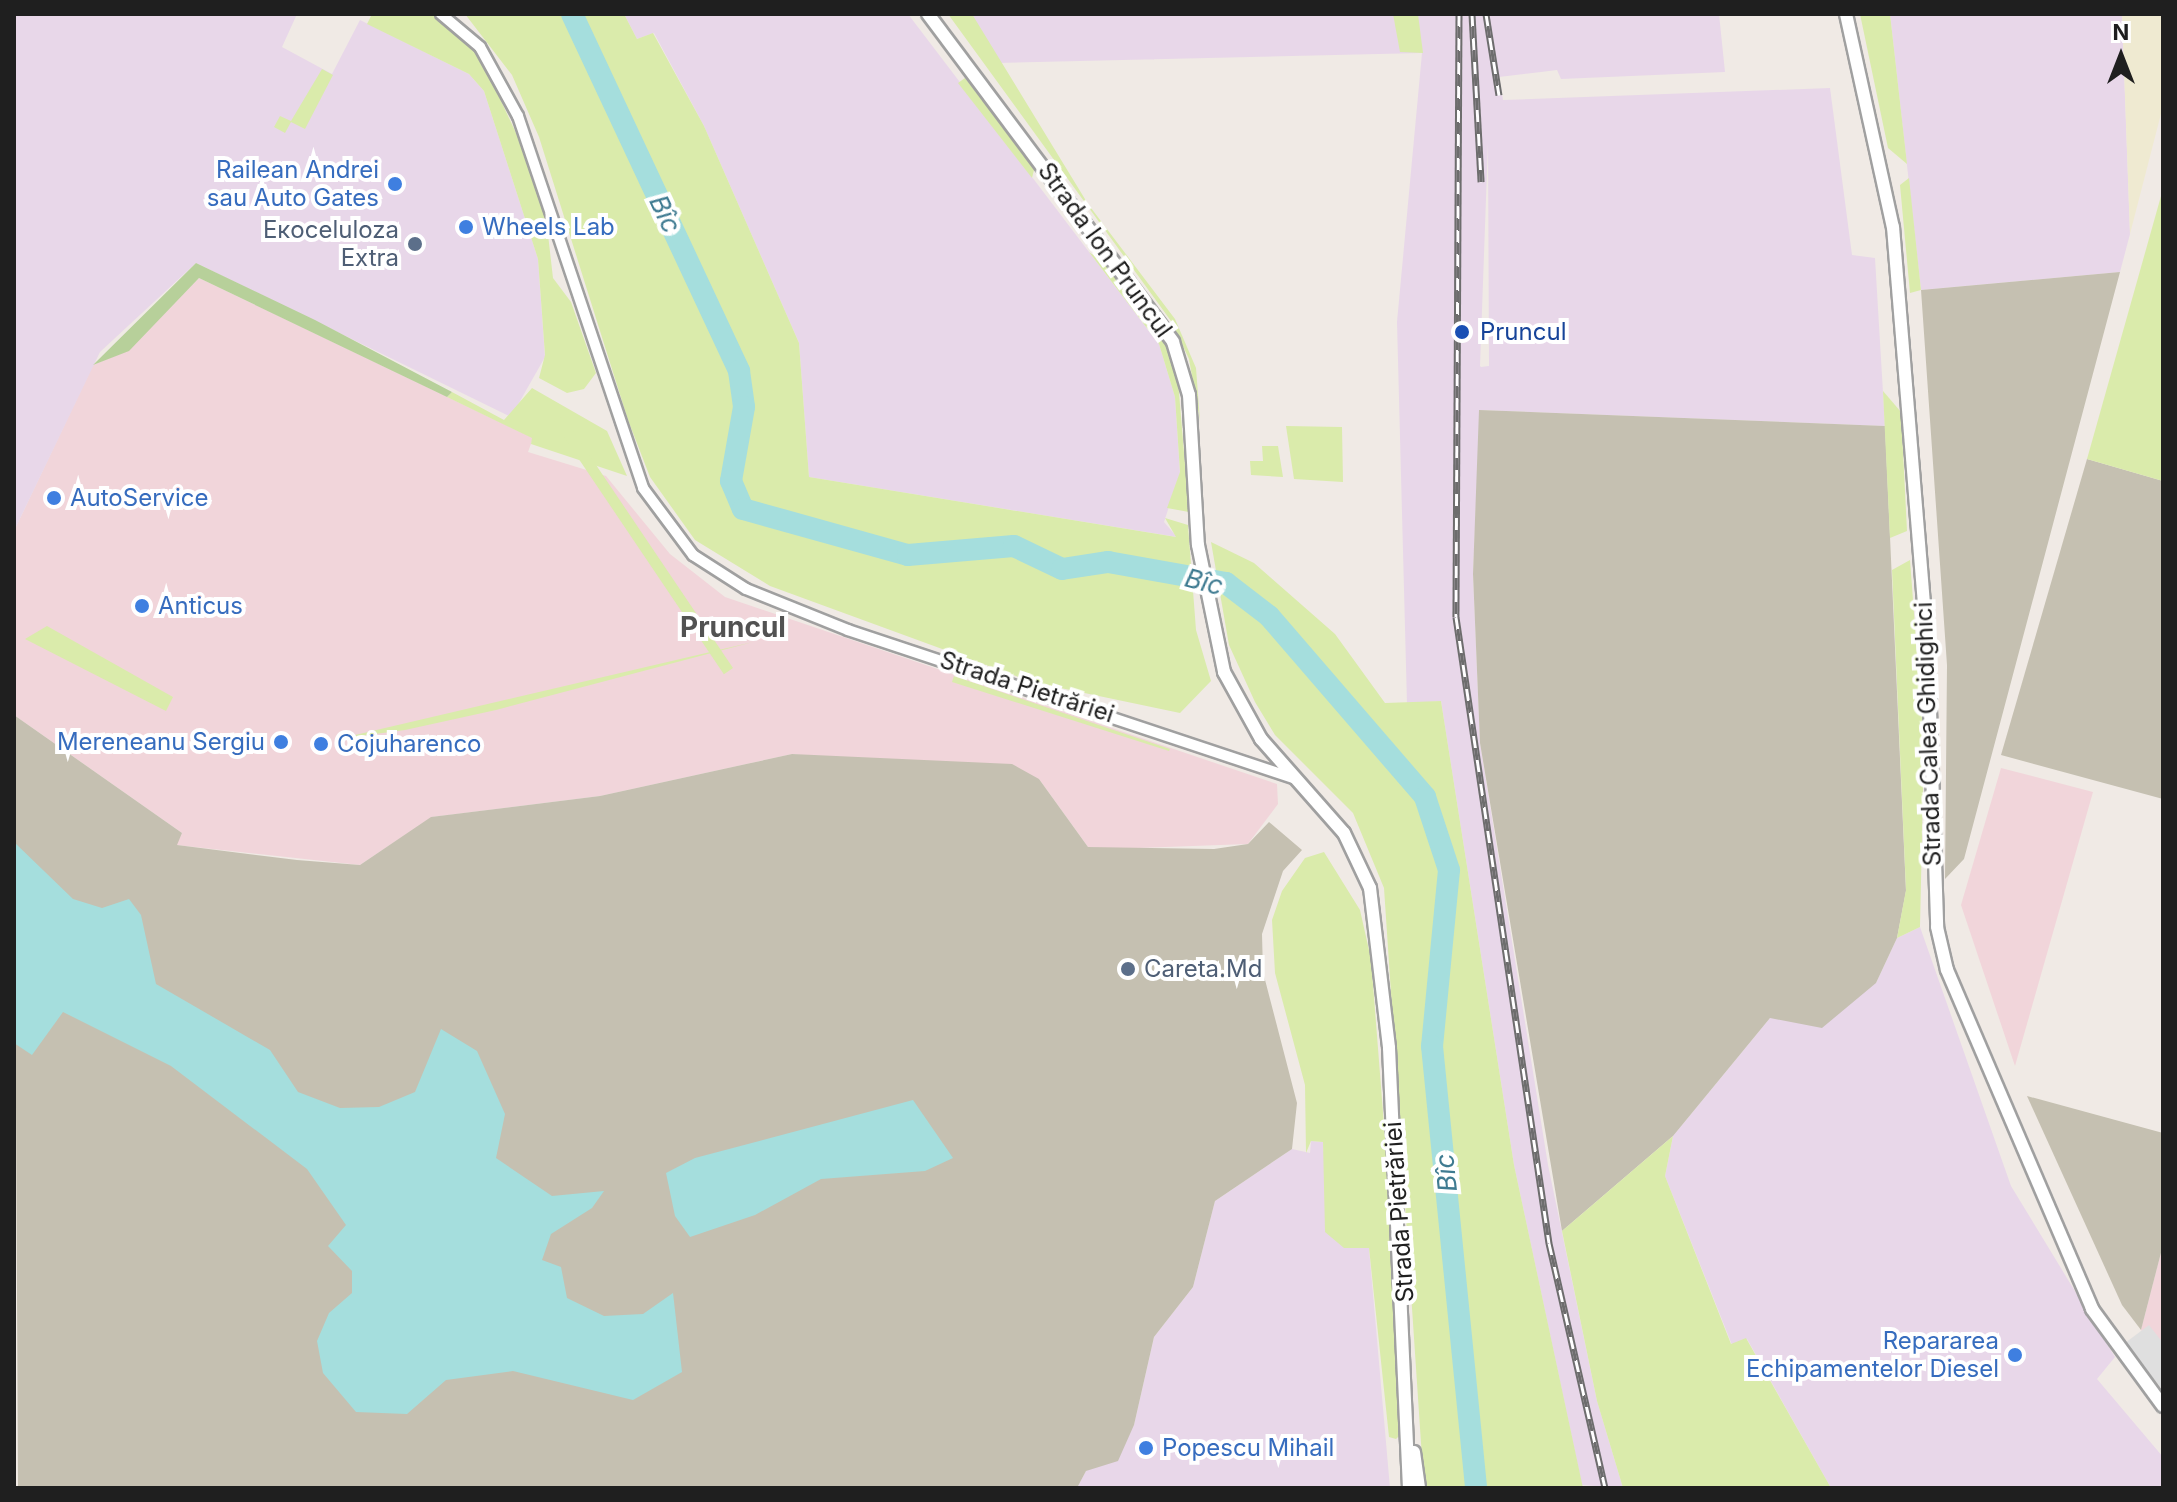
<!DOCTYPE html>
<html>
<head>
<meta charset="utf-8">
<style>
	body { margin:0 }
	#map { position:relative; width:2177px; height:1502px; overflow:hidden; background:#f0eae5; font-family:Inter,sans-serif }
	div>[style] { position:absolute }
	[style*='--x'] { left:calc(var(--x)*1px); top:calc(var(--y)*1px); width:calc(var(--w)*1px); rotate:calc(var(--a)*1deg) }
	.commercial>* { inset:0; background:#f1d5da }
	.industrial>* { inset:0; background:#e8d7e9 }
	.construction>* { inset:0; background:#c5c0b1 }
	.farmland>* { inset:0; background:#efead1 }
	.grass>* { inset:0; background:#daebab; transform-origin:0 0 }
	.forest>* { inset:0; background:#b7d09a }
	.parking>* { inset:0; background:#dfdfdf }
	.water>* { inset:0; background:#a5dedd }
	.river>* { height:22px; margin:-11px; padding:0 11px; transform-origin:11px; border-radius:11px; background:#a5dedd }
	.roads { filter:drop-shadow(2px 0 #a0a0a0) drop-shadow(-2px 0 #a0a0a0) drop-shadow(0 2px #a0a0a0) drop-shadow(0 -2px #a0a0a0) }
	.minor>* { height:10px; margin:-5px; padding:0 5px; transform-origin:5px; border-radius:5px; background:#fff }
	.tertiary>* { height:12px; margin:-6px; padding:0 6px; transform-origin:6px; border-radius:6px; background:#fff }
	.rail>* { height:7px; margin-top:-3.5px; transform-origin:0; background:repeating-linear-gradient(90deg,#fff 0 12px,#6d6d6d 0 24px); box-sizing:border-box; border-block:2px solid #6d6d6d }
	.dots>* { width:22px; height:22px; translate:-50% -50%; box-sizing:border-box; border:4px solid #fff; border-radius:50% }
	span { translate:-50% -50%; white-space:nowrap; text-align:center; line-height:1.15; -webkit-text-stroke:8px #fff; paint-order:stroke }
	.shop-label { font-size:24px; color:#366cbe }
	.right { translate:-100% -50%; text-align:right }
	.left { translate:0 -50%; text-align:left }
	.service-label { font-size:24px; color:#4e5e75 }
	.street-label { font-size:24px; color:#1f1f1f }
	.transit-label { font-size:24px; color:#164399 }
	.water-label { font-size:26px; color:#3f7b91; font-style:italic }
	.quarter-label { font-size:28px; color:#525252; font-weight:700 }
	.frame { position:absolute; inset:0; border:16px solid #1f1f1f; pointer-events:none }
	.north { position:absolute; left:2081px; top:16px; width:80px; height:80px; -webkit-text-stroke:6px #fff; paint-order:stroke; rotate:0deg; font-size:22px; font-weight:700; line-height:32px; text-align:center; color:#1f1f1f }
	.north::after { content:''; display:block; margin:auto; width:28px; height:36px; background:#1f1f1f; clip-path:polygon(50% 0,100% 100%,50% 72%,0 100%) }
</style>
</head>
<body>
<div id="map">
	<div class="commercial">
		<i style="clip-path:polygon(199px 278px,533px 438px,528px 452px,606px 476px,670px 554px,725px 597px,1277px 784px,1278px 804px,1248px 844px,1110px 849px,1088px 847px,1039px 779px,792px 754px,600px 796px,432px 817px,360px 865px,176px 845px,182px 833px,14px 715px,14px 531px,93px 365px,129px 350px)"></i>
		<i style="clip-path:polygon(2001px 768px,2093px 792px,2015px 1066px,1961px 905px)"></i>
		<i style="clip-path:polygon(2163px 1245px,2163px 1358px,2141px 1330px)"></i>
	</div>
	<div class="industrial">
		<i style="clip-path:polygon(14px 14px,297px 14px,282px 47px,332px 74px,360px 20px,469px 74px,484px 91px,538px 259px,545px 357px,511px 417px,196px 263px,100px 352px,14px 531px)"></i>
		<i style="clip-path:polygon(624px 14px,908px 14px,1159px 344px,1175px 397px,1180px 473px,1164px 522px,1177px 537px,809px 477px,799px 343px,704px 126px,654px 33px,637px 39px)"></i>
		<i style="clip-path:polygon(evenodd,972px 14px,1719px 14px,1725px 72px,1561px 79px,1557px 70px,1541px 72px,1499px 77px,1503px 100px,1830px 88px,1852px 255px,1875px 258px,1885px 426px,1480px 410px,1473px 574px,1480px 743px,1548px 1165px,1597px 1401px,1623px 1488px,1582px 1485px,1514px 1165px,1441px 701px,1407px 704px,1397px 322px,1422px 53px,996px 63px,972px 14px,1488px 143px,1489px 366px,1481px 367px,1480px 366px,1488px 143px)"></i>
		<i style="clip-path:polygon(1890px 14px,2122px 14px,2130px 234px,2120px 272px,1921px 290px)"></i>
		<i style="clip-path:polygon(1920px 927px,2011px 1186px,2115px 1357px,2097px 1379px,2163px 1457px,2163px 1488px,1831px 1488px,1747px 1339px,1732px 1345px,1665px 1176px,1673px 1136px,1770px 1018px,1876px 983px,1897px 938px)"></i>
		<i style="clip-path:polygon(1311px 1141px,1323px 1142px,1330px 1228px,1369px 1248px,1390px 1488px,1077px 1488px,1086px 1471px,1117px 1456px,1134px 1425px,1154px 1337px,1193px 1287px,1215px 1201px,1292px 1149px,1310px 1153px)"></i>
	</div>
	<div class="construction">
		<i style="clip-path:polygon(2120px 272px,1964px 859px,1945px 879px,1947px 665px,1921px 290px)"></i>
		<i style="clip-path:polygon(1479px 410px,1885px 426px,1906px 891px,1897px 938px,1876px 983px,1822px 1028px,1770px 1018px,1673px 1136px,1562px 1231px,1480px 743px,1473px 574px)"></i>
		<i style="clip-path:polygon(2087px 459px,2163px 481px,2163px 799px,2001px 755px)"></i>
		<i style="clip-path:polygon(14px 715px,182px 833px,177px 845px,297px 860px,360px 865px,431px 817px,600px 796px,792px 754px,1012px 764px,1039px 779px,1088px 847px,1214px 849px,1248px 844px,1269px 822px,1302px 850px,1283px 871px,1262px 934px,1263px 972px,1297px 1103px,1292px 1149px,1215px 1201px,1193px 1287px,1154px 1337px,1134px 1425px,1118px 1461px,1086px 1471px,1077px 1488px,18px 1488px)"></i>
		<i style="clip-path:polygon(2027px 1096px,2163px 1133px,2163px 1245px,2141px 1330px,2122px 1305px)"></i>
	</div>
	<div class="farmland">
		<i style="clip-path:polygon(2122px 14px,2163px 14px,2163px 106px,2130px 234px)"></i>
	</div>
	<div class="grass">
		<i style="clip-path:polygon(372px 14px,433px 14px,477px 49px,522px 146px,546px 217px,553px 278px,571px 302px,596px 373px,584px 389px,567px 393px,539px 378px,545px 355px,538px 259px,484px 91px,469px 74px,367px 24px)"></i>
		<i style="clip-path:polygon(465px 14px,624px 14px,637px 39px,653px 33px,704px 126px,799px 343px,809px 477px,1176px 537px,1165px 518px,1188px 525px,1196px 630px,1211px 681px,1180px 713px,1032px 682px,770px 586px,695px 540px,650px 477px,628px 420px,539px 137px,512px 75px)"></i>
		<i style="clip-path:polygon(948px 14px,972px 14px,1088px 204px,1175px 319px,1196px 368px,1200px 421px,1189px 359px,1171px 321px)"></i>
		<i style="clip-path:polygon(1393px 14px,1418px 14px,1423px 53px,1400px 52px)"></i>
		<i style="clip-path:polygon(1860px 14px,1890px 14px,1907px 164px,1888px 148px)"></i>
		<i style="clip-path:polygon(322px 69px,333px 75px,305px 129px,291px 122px,285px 133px,274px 127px,280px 116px,291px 121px)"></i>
		<i style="clip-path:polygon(965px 78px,1035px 166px,1032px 178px,958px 83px)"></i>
		<i style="clip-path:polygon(1909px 178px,1921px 290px,1910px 293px,1900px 185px)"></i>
		<i style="clip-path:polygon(2163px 189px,2163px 481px,2087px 459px)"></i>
		<i style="clip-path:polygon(1089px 252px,1119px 273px,1159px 328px,1177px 369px,1189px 512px,1167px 508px,1180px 472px,1175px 397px,1159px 344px)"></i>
		<i style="clip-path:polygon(532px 388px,607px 431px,627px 476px,531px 444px,532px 438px,447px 397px,452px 392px,504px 420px)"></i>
		<i style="clip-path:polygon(1883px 391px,1901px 412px,1907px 531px,1890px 538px)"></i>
		<i style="clip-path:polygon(1286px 426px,1342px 427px,1343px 482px,1294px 479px)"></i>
		<i style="clip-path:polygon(1262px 446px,1278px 446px,1283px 477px,1251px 475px,1250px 461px,1263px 461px)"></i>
		<i style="clip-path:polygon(1211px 542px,1254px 563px,1335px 634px,1385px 703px,1441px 701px,1514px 1165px,1583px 1488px,1424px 1488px,1384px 888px,1353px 813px,1275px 735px,1255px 702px,1229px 645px)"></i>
		<i style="clip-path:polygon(1910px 560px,1924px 746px,1920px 927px,1897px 938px,1906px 890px,1892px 570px)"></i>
		<i style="clip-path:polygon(47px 626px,173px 697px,166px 711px,25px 639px)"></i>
		<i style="clip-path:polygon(753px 642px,496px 710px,405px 730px,338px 739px)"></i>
		<i style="left:733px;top:668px;width:11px;height:304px;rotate:146deg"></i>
		<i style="clip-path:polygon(954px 676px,1170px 749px,1169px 751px,952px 682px)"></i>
		<i style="clip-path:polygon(1324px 852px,1360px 910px,1371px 959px,1392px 1227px,1402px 1433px,1396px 1439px,1389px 1437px,1369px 1248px,1344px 1248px,1325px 1232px,1323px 1142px,1311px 1141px,1306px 1153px,1305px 1085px,1275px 973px,1272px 920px,1282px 891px,1305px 858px)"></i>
		<i style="clip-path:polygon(1673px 1136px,1665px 1176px,1731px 1344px,1746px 1338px,1831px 1488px,1623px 1488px,1597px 1401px,1562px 1231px)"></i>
	</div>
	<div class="forest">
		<i style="clip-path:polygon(196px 263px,315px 320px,452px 392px,447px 397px,199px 278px,129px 351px,93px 365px)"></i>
	</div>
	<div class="parking">
		<i style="clip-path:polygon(2149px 1325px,2163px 1343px,2162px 1389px,2125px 1343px)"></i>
	</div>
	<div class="water">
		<i style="clip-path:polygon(14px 842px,73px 899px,102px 908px,129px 899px,141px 915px,156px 984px,270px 1050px,298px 1092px,340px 1108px,379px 1107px,415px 1092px,441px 1029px,477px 1051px,505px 1114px,496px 1158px,552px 1196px,604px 1191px,592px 1208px,551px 1234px,542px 1260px,561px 1267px,567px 1298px,604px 1316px,643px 1314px,673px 1293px,682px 1372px,633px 1400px,513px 1371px,446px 1380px,407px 1414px,356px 1412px,323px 1373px,317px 1341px,329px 1313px,352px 1293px,352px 1271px,328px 1246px,346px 1225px,307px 1169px,171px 1066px,63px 1012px,32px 1055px,14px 1043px)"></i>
		<i style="clip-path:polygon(913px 1100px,953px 1158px,925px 1171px,821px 1179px,755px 1215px,690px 1237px,675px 1216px,666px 1173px,695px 1158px)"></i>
	</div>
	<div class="river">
		<i style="--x:572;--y:14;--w:394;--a:64.9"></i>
		<i style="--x:739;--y:371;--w:36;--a:82"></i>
		<i style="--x:744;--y:407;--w:75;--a:100"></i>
		<i style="--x:731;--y:481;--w:30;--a:67"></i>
		<i style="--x:743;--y:509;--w:171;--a:15.6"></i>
		<i style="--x:908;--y:555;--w:106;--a:-4.9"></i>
		<i style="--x:1014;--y:546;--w:53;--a:25.6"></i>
		<i style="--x:1062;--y:569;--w:47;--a:-8.7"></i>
		<i style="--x:1108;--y:562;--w:120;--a:10.1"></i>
		<i style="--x:1226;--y:583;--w:54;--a:37.5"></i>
		<i style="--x:1269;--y:616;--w:239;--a:49.2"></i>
		<i style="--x:1425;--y:797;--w:77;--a:71.8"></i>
		<i style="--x:1449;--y:870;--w:177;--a:95.5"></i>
		<i style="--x:1432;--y:1046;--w:444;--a:84.3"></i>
	</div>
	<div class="roads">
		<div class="minor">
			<i style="--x:441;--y:14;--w:51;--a:40.2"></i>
			<i style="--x:480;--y:47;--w:79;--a:61.2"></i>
			<i style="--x:518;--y:116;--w:392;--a:71.4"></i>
			<i style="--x:643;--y:488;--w:84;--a:53.3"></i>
			<i style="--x:693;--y:555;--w:63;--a:32.7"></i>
			<i style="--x:746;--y:589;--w:110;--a:21.9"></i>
			<i style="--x:848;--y:630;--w:472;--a:18.4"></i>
		</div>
		<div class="tertiary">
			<i style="--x:928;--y:14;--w:409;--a:53.2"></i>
			<i style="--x:1173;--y:342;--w:55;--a:73.2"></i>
			<i style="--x:1189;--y:395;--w:150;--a:86.6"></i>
			<i style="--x:1198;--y:545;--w:130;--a:78.4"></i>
			<i style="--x:1224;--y:672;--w:77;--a:61.1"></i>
			<i style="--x:1261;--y:739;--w:125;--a:48.6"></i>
			<i style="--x:1344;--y:833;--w:61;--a:64.7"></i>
			<i style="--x:1370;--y:888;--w:161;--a:83.2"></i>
			<i style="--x:1389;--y:1048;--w:440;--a:87.4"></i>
			<i style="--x:1846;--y:14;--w:218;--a:77.6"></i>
			<i style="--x:1893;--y:227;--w:423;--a:85.3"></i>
			<i style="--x:1928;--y:649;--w:278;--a:88.1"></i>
			<i style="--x:1937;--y:927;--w:44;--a:76.9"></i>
			<i style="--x:1947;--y:970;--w:369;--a:66.8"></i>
			<i style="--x:2092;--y:1309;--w:120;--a:53.8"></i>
			<i style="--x:1414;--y:1452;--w:36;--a:82"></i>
		</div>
	</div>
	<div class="rail">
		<i style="--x:1459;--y:14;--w:603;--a:90.29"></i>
		<i style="--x:1456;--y:617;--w:633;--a:81.55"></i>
		<i style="--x:1549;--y:1243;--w:251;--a:77.1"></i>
		<i style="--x:1472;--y:14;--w:168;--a:86.9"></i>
		<i style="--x:1486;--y:14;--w:82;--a:80.9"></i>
	</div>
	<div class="dots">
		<i style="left:395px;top:184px;background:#3f7fe0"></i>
		<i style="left:466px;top:227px;background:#3f7fe0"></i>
		<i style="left:415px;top:244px;background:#5c6f8a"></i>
		<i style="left:1462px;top:332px;background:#1a4fb4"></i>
		<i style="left:54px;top:498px;background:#3f7fe0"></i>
		<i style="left:142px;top:606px;background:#3f7fe0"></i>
		<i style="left:281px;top:742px;background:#3f7fe0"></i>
		<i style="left:321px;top:744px;background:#3f7fe0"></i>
		<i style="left:1128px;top:969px;background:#5c6f8a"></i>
		<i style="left:2015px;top:1355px;background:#3f7fe0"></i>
		<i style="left:1146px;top:1448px;background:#3f7fe0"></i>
	</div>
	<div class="shop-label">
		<span class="right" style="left:379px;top:184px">Railean Andrei<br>sau Auto Gates</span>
		<span class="left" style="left:482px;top:227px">Wheels Lab</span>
		<span class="left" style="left:70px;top:498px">AutoService</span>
		<span class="left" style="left:158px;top:606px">Anticus</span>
		<span class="right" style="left:265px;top:742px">Mereneanu Sergiu</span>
		<span class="left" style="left:337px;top:744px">Cojuharenco</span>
		<span class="right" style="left:1999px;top:1355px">Repararea<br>Echipamentelor Diesel</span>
		<span class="left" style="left:1162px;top:1448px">Popescu Mihail</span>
	</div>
	<div class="service-label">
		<span class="right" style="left:399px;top:244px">Eкoceluloza<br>Extra</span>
		<span class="left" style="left:1144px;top:969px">Careta.Md</span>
	</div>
	<div class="street-label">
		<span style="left:1105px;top:250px;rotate:54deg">Strada Ion Pruncul</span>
		<span style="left:1027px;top:687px;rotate:18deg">Strada Pietrăriei</span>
		<span style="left:1928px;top:734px;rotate:-92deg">Strada Calea Ghidighici</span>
		<span style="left:1399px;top:1212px;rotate:-94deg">Strada Pietrăriei</span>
	</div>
	<div class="transit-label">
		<span class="left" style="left:1480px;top:332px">Pruncul</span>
	</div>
	<div class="water-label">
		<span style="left:665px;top:214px;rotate:65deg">Bîc</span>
		<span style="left:1204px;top:582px;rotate:15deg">Bîc</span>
		<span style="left:1446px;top:1173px;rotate:-96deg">Bîc</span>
	</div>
	<div class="quarter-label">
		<span style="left:733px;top:627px">Pruncul</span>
	</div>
	<div class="frame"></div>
	<div class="north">N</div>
</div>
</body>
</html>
